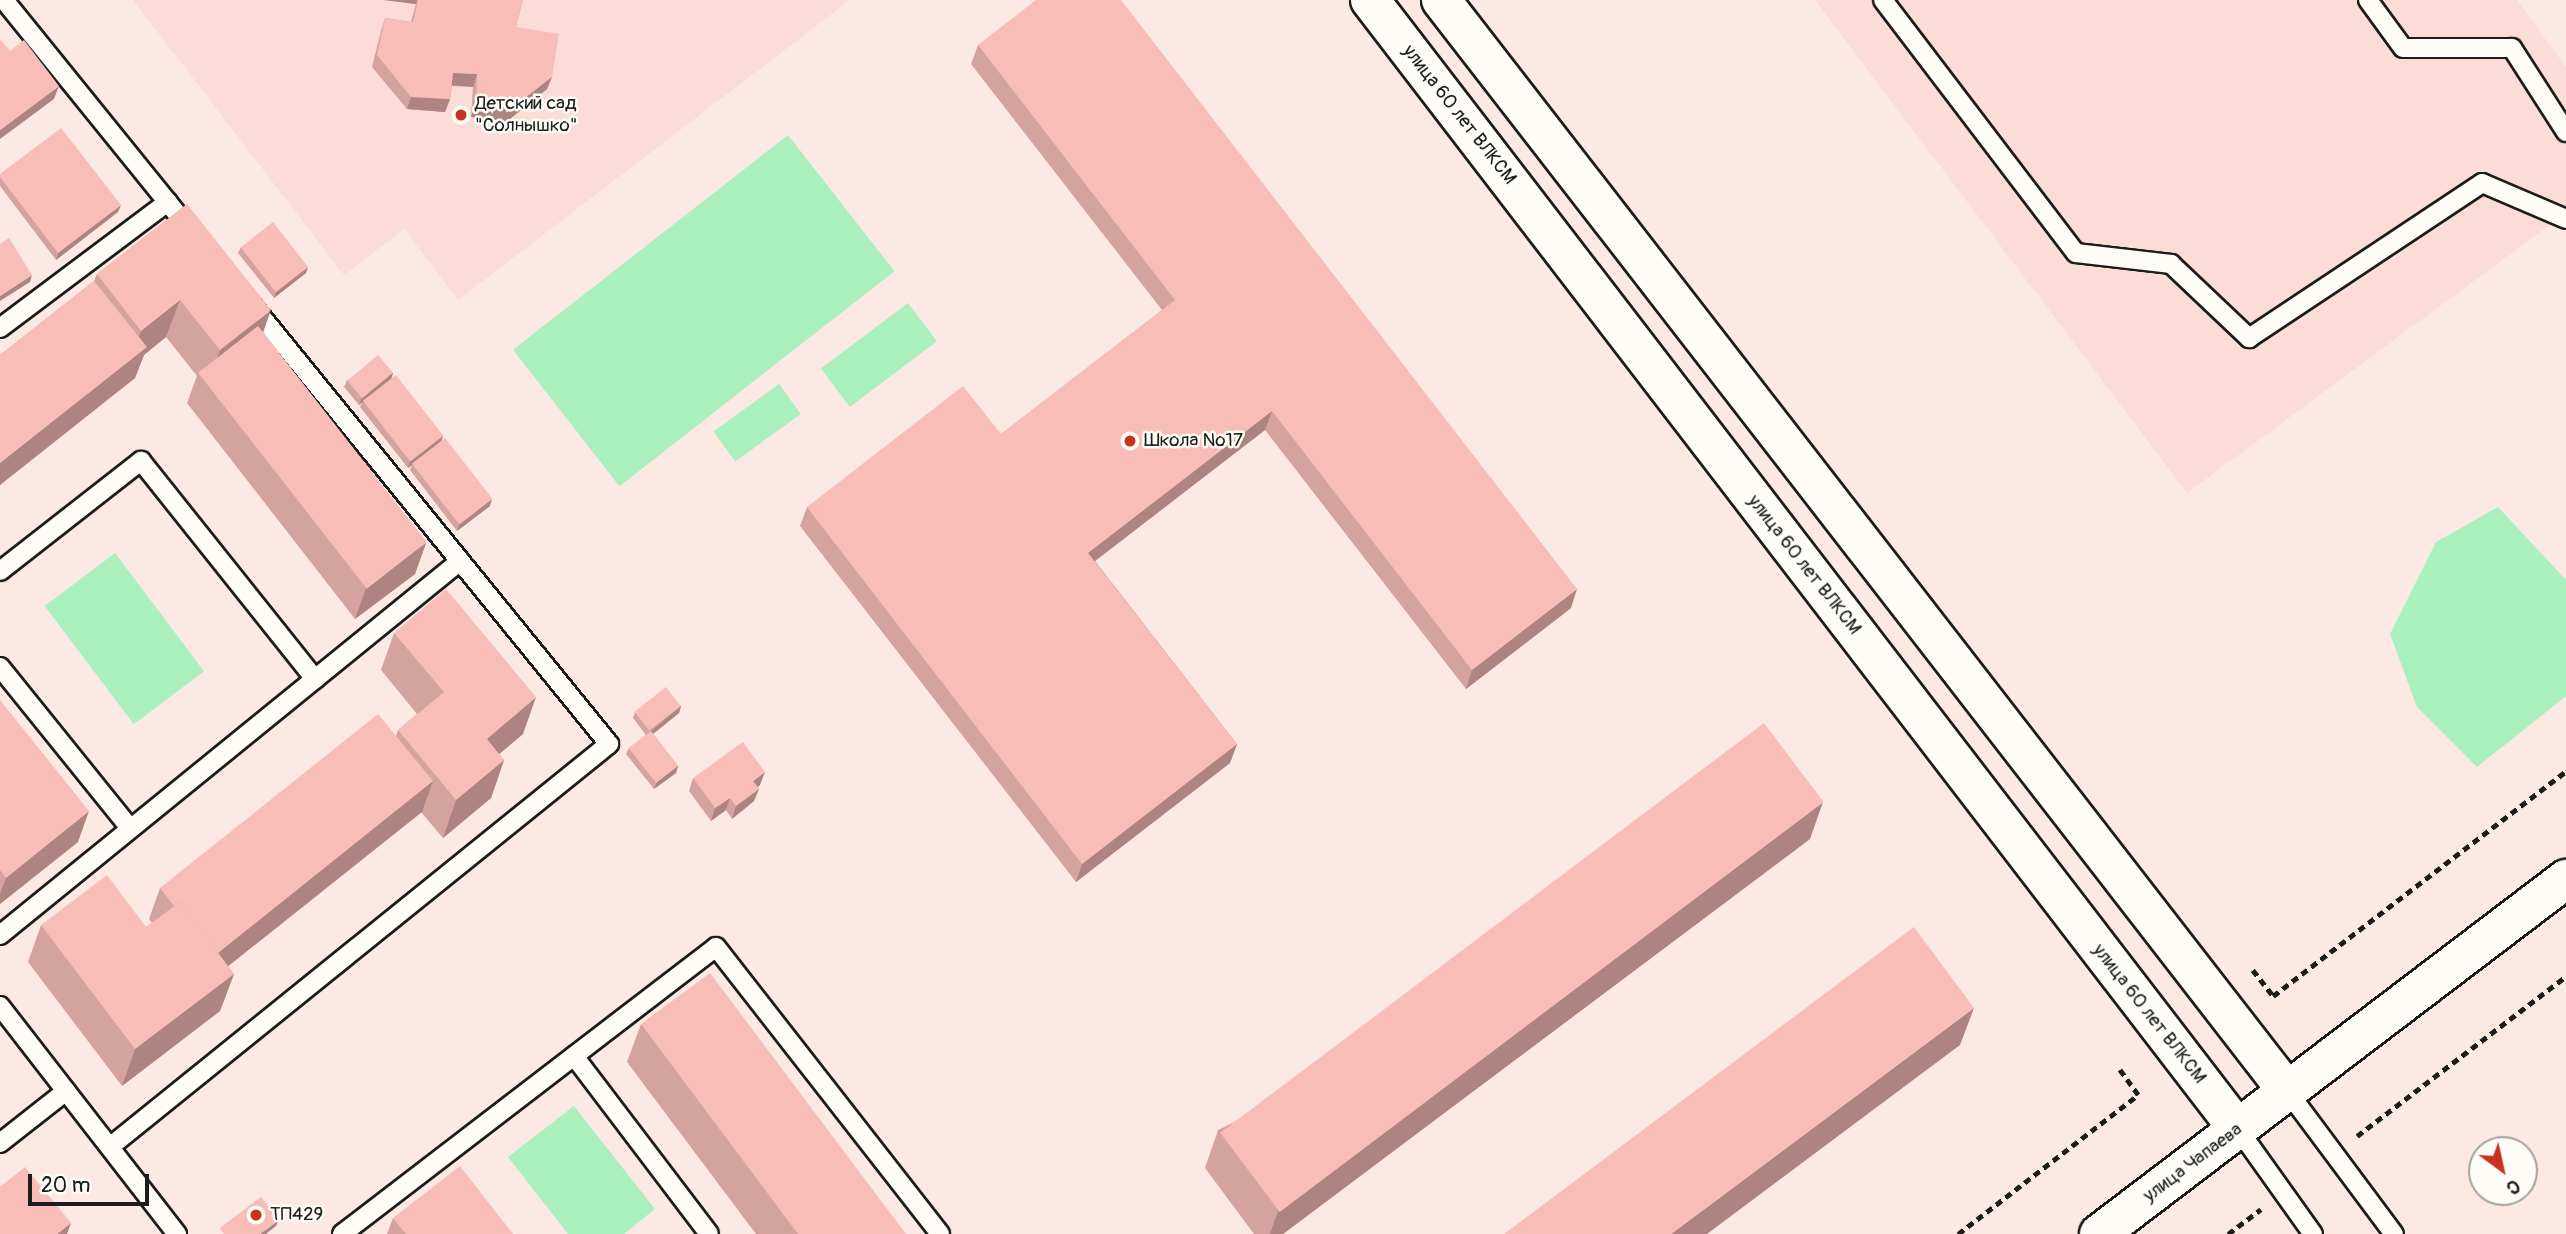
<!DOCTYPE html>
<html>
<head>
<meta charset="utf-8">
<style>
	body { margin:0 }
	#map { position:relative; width:2566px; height:1234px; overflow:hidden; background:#fce9e4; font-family:Pangolin,sans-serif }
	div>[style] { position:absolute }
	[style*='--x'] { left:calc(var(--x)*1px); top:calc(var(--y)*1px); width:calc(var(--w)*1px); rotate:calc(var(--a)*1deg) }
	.built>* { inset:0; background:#fbdcd6 }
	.green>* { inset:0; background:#aaf0bc; transform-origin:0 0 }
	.path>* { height:4.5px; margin-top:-2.25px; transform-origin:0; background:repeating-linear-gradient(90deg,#1c1c1c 0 7px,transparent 0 12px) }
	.roads { filter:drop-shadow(2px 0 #1c1c1c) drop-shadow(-2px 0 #1c1c1c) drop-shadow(0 2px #1c1c1c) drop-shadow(0 -2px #1c1c1c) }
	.lane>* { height:18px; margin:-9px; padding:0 9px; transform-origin:9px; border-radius:9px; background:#fdfcf7 }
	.secondary>* { height:38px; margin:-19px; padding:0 19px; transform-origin:19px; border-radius:19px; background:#fdfcf7 }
	.wall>* { inset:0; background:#d5a39d }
	.shaded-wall>* { inset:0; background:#ae8480 }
	.building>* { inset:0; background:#f8bdb7; transform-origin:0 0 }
	.dots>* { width:19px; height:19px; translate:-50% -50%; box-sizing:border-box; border:4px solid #fdfcf7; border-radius:50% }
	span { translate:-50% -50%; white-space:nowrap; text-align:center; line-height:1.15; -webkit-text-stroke:5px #fdfcf7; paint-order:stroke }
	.poi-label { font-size:19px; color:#1c1c1c }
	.left { translate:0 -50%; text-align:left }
	.street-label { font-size:19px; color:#1c1c1c }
	.north { position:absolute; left:2468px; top:1136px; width:70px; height:70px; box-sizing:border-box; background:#fdfcf7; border:2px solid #a3a29f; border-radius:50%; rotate:147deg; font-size:19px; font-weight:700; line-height:28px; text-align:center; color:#1c1c1c }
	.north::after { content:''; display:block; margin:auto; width:24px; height:32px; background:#c8321e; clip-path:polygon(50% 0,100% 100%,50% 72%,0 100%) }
	.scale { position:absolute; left:28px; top:1174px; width:121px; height:32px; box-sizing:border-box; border:4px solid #1c1c1c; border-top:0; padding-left:9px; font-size:21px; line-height:24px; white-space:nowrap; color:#1c1c1c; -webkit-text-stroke:5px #fdfcf7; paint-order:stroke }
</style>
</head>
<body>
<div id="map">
	<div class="built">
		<i style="clip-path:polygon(133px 0,850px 0,458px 300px,404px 229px,344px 275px)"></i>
		<i style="clip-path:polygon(1815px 0,2517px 0,2566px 67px,2566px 213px,2187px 493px)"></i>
	</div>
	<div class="green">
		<i style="left:788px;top:135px;width:173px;height:349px;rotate:52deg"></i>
		<i style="left:908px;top:303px;width:48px;height:109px;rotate:53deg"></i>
		<i style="left:779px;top:384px;width:37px;height:81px;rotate:54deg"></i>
		<i style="clip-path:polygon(2498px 507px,2566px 580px,2566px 696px,2477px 767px,2417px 707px,2390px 634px,2436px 542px)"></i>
		<i style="left:115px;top:553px;width:148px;height:88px;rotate:53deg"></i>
		<i style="clip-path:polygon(574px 1106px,655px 1209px,624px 1234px,568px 1234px,508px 1157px)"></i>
	</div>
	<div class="path">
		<i style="--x:2253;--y:970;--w:33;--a:52"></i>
		<i style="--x:2273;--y:996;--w:369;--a:-37.5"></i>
		<i style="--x:2357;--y:1136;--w:263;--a:-37.4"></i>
		<i style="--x:1958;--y:1234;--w:227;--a:-37.7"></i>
		<i style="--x:2138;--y:1095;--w:32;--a:-126"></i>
		<i style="--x:2228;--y:1234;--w:41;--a:-37.1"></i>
	</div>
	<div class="roads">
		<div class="lane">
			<i style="--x:4;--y:0;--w:297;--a:51"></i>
			<i style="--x:1883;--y:0;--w:318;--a:52.7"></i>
			<i style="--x:2076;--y:253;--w:96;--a:6.6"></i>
			<i style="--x:2171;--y:264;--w:108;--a:43.5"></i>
			<i style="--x:2249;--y:338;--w:280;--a:-33.6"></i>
			<i style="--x:2482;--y:183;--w:91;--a:23.2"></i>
			<i style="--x:2368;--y:0;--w:59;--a:53.9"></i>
			<i style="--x:2403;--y:48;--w:109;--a:0"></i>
			<i style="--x:2512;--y:48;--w:100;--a:57.3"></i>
			<i style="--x:0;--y:328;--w:210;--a:-36.9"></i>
			<i style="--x:0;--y:571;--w:179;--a:-38"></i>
			<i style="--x:141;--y:461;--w:279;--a:51.4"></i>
			<i style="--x:0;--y:667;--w:207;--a:51.1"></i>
			<i style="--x:0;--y:935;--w:593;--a:-39.11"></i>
			<i style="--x:0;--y:1006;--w:289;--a:52.2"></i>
			<i style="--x:574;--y:1056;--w:223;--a:52.8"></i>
			<i style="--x:2288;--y:1092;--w:177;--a:53.3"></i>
			<i style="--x:2238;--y:1129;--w:129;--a:54.5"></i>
			<i style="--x:0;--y:1143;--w:84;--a:-38.2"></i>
			<i style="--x:111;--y:1146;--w:640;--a:-38.91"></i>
			<i style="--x:609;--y:744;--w:567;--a:-129.13"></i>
			<i style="--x:342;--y:1234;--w:471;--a:-37.5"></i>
			<i style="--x:716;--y:947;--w:364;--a:52"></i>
		</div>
		<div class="secondary">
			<i style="--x:1370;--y:0;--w:1424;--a:52.45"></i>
			<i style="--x:1441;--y:0;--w:1382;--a:52.2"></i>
			<i style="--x:2099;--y:1234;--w:587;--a:-37.24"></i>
		</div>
	</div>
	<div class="wall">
		<i style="clip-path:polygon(384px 0,523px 0,516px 27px,552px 77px,547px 89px,506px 122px,471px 117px,473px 87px,452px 86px,450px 99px,445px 112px,407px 109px,372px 67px,381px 31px,385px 18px,411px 22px,416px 4px)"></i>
		<i style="clip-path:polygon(978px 45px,1571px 608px,1466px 689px,1265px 430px,1095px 561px,1237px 744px,1230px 763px,1076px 882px,800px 526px,807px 507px,1001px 434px,1162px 310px,971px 64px)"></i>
		<i style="clip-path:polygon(0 174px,118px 212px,56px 260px,0 186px)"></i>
		<i style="clip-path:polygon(187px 204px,263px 332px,426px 543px,415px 574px,355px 619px,187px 403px,197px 376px,166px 337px,144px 355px,135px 378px,0 485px,0 355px,94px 281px,97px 274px)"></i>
		<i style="clip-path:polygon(241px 247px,306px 273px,274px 298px,238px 253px)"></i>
		<i style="clip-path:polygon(393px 373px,391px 378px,443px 436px,441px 442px,490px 506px,457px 531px,410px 470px,412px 464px,408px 468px,360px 407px,362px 402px,359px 405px,344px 387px,347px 380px)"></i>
		<i style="clip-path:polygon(394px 633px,523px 734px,499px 754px,504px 760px,491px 798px,443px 838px,421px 812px,228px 966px,234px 974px,220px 1011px,122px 1086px,28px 962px,41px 925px,146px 927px,152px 923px,149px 919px,160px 888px,396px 736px,398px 730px,417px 714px,381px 670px)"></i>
		<i style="clip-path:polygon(0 700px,78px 842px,0 904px)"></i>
		<i style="clip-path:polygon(681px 706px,679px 713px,653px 734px,678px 766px,676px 773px,654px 789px,626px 754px,629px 748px,646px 735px,633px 718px,635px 712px)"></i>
		<i style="clip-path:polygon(693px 778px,760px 785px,758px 787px,759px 789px,754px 801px,732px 819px,726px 810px,711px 821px,689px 791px)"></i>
		<i style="clip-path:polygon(1810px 839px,1283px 1234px,1254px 1234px,1205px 1168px,1218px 1130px)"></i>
		<i style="clip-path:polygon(641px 1024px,906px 1234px,756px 1234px,627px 1062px)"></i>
		<i style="clip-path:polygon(393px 1218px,513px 1234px,387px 1234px)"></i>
	</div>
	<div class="shaded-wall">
		<i style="clip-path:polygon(384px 0,417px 0,416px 4px)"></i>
		<i style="clip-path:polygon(453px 73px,477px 74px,473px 87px,449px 85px)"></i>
		<i style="clip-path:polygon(552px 77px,547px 89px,506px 122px,471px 117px,476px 104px)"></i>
		<i style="clip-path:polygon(59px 86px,54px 99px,0 139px,0 130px)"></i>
		<i style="clip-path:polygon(411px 97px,450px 99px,445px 112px,407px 109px)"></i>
		<i style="clip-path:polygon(121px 205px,118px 212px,56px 260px,58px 253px)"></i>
		<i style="clip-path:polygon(308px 267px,306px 273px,274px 298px,276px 292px)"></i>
		<i style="clip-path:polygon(32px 275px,30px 282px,0 301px,0 296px)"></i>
		<i style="clip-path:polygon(180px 300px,166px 337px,144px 355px,135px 378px,0 485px,0 463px,130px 360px,141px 331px)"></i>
		<i style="clip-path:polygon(271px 310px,258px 347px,208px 384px,220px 350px)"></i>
		<i style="clip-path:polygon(393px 373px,391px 380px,359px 405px,361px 399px)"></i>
		<i style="clip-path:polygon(1272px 411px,1265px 430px,1082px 571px,1088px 553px)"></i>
		<i style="clip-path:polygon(443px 436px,441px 442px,408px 468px,410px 461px)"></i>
		<i style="clip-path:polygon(492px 499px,490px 506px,457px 531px,459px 525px)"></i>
		<i style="clip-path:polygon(426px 543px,415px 574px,355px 619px,366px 588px)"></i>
		<i style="clip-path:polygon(1577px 589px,1571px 608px,1466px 689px,1472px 670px)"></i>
		<i style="clip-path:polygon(536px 697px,523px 734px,473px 776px,487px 739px)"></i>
		<i style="clip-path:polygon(681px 706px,679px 713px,648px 738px,651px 731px)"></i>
		<i style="clip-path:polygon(1237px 744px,1230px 763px,1076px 882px,1082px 864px)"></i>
		<i style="clip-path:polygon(504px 760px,491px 798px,443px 838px,456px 800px)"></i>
		<i style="clip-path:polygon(678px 766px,676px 773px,654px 789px,657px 782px)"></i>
		<i style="clip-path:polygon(765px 772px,760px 785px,748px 794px,753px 781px)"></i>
		<i style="clip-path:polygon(433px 781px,422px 812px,202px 987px,213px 957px)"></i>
		<i style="clip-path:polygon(759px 789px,754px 801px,732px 819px,736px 806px)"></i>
		<i style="clip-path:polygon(730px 798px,726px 810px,711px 821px,715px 808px)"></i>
		<i style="clip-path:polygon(1823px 802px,1810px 839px,1283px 1234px,1270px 1234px,1278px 1211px)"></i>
		<i style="clip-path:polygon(89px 811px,78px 842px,0 904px,0 894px,6px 878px)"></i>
		<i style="clip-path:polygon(234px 974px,220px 1011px,122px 1086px,135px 1049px)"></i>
		<i style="clip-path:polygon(1974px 1008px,1960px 1045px,1707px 1234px,1671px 1234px)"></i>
		<i style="clip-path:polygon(279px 1220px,276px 1226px,266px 1234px,260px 1234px)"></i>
		<i style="clip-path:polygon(71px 1223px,67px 1234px,57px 1234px)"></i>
	</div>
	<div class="building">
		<i style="clip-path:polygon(418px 0,523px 0,516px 27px,559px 34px,552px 77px,511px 109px,476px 104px,477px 74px,453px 73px,450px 99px,411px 97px,377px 55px,385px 18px,413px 22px)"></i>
		<i style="clip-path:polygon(1036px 0,1121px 0,1577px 589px,1472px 670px,1272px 411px,1088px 553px,1237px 744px,1082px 864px,807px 507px,963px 386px,1001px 434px,1175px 300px,978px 45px)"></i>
		<i style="clip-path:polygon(0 39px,10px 51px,24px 40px,59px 86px,0 130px)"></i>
		<i style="clip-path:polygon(61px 128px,121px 205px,58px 253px,0 177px,0 174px)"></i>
		<i style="clip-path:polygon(187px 204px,271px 310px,220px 350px,180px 300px,141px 331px,97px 274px)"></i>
		<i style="left:273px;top:222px;width:57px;height:41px;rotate:52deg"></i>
		<i style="clip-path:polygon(9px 238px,32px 275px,0 296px,0 244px)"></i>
		<i style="clip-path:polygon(94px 281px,147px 347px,0 463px,0 355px)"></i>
		<i style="left:258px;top:326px;width:274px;height:76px;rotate:52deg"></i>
		<i style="left:378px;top:355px;width:23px;height:40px;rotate:50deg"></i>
		<i style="left:396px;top:375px;width:77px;height:42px;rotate:52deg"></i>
		<i style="left:445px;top:438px;width:77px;height:42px;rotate:52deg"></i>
		<i style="clip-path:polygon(446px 589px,536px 697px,487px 739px,504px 760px,456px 800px,398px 730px,444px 692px,394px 633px)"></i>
		<i style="left:666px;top:687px;width:24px;height:40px;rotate:52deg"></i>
		<i style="clip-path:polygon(0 700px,89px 811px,6px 878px,0 870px)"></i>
		<i style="clip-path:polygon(378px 714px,433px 781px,218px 953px,180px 902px,174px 906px,160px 888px)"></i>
		<i style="left:1764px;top:723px;width:99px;height:681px;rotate:53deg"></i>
		<i style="left:651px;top:731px;width:44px;height:28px;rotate:52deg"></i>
		<i style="clip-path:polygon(743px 742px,765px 772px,753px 781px,759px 789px,736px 806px,730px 798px,715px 808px,693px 778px)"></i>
		<i style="clip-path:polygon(107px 875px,146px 927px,180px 902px,234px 974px,135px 1049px,41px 925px)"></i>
		<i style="clip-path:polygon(1914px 927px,1974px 1008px,1671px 1234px,1504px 1234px)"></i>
		<i style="clip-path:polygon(710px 973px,906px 1234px,798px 1234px,641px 1024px)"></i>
		<i style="clip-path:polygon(460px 1166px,513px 1234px,406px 1234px,393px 1218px)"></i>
		<i style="clip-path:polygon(25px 1167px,71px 1223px,57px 1234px,0 1234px,0 1187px)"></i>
		<i style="clip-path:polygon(261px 1197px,279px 1220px,260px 1234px,224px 1234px,220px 1228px)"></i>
	</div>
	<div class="dots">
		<i style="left:461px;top:115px;background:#c8321e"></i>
		<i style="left:1130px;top:441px;background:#c8321e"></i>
		<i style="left:256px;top:1215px;background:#c8321e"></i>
	</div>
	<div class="poi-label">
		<span class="left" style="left:475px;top:115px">Детский сад<br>"Солнышко"</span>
		<span class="left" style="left:1144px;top:441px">Школа №17</span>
		<span class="left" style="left:270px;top:1215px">ТП429</span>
	</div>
	<div class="street-label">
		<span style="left:1459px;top:115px;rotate:52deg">улица 60 лет ВЛКСМ</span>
		<span style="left:1804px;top:565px;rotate:52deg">улица 60 лет ВЛКСМ</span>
		<span style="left:2149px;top:1014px;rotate:52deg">улица 60 лет ВЛКСМ</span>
		<span style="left:2193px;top:1163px;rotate:-37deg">улица Чапаева</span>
	</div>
	<div class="north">С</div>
	<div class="scale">20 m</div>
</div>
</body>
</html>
